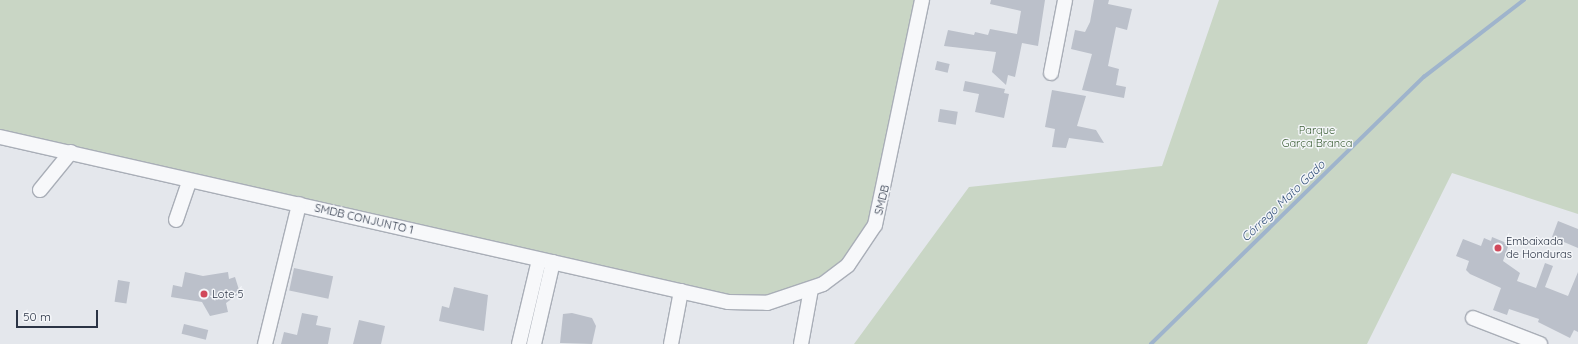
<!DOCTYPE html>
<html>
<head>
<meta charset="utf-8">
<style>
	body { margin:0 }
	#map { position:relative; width:1578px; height:344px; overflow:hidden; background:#e4e7ec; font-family:Quicksand,sans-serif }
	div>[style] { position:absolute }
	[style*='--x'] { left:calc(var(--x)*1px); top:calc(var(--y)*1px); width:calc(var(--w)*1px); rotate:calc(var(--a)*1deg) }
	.green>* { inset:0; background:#c9d6c5 }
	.stream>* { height:3.5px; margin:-1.75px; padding:0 1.75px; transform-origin:1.75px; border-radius:1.75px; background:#9fb4cc }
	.building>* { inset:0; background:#bbc0ca; transform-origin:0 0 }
	.roads { filter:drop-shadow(1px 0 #a9aeb7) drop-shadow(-1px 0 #a9aeb7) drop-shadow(0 1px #a9aeb7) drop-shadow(0 -1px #a9aeb7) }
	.minor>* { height:14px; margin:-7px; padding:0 7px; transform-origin:7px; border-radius:7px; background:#f7f8fa }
	.dots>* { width:11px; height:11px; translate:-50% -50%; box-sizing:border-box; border:2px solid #f4f6f9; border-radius:50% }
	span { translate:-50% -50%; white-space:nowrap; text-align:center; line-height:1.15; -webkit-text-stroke:3px #f4f6f9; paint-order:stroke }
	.park-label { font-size:11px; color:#3f6138 }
	.street-label { font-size:11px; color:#2b3445 }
	.poi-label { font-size:11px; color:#2b3445 }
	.left { translate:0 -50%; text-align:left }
	.water-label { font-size:12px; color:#34527a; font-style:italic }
	.scale { position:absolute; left:16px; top:310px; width:82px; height:18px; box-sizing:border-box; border:2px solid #2b3445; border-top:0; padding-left:5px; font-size:12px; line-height:14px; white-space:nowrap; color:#2b3445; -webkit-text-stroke:3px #f4f6f9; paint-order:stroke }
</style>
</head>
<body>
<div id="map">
	<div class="green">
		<i style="clip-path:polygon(0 0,921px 0,875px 225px,848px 265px,780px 300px,728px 302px,0 138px)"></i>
		<i style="clip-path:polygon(1219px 0,1578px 0,1578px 214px,1452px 173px,1367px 344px,854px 344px,969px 187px,1162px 166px)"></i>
	</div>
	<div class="stream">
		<i style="--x:1151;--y:344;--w:382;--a:-44.4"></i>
		<i style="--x:1424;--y:77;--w:126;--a:-37.6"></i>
	</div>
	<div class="building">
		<i style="clip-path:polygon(991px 0,1045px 0,1038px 46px,1022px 43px,1015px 77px,1008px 75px,1006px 85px,992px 72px,996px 52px,944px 46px,948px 30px,974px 35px,975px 32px,988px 35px,990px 29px,1017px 34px,1021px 11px,990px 4px)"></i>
		<i style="clip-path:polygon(1094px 0,1109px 0,1108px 4px,1132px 9px,1127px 30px,1116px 27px,1108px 66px,1119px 69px,1116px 85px,1126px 87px,1124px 98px,1082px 90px,1092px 54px,1071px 49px,1075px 30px,1085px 32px,1090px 22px)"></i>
		<i style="left:937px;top:61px;width:13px;height:9px;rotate:13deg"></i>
		<i style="clip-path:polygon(965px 81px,1005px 89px,1004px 93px,1009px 94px,1004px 118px,975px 112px,979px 94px,963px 91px)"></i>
		<i style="clip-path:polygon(1052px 90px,1086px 96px,1077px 126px,1096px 130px,1104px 143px,1069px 138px,1066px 148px,1052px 147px,1055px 129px,1045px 127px)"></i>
		<i style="left:940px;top:109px;width:18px;height:13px;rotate:9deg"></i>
		<i style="clip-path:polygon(1558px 221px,1578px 229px,1578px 248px,1552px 237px)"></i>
		<i style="clip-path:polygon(1492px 237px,1509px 244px,1503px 261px,1520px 273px,1517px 281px,1536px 288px,1545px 263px,1553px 266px,1545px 287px,1568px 296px,1578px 272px,1578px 332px,1574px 330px,1570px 338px,1538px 322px,1539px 319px,1509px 309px,1507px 315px,1493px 310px,1501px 288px,1470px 274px,1466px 270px,1469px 261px,1456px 256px,1463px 239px,1481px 246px,1484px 238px,1491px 241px)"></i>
		<i style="left:294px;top:268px;width:40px;height:23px;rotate:12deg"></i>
		<i style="clip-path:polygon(185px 272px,203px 276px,228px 272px,229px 279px,235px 277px,240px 293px,226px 303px,228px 312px,210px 316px,202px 302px,171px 297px,173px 285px,182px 287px)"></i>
		<i style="left:118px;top:280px;width:12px;height:22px;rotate:9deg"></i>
		<i style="clip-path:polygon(454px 287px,488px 295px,484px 331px,439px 321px,442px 306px,449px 308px)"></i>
		<i style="clip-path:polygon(302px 313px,318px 316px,316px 325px,331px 328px,328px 344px,281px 344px,284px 332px,297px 335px)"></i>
		<i style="clip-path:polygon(572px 313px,592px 318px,596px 326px,592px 344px,560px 343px,563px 314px)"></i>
		<i style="clip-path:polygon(359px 320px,385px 326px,381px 344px,353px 344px)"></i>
		<i style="left:184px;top:324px;width:25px;height:10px;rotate:14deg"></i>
	</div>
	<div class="roads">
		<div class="minor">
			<i style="--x:1051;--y:73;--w:74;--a:-79.1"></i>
			<i style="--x:0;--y:137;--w:746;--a:12.77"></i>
			<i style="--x:728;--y:302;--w:39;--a:1"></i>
			<i style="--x:767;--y:303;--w:59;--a:-18.7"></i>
			<i style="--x:823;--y:284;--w:31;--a:-37"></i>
			<i style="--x:848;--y:265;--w:48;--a:-56"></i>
			<i style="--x:875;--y:225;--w:230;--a:-78.2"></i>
			<i style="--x:40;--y:190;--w:49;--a:-50.8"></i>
			<i style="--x:176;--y:220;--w:40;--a:-71.1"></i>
			<i style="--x:1473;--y:318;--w:72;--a:21.2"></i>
			<i style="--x:265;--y:344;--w:144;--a:-76.3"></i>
			<i style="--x:519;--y:344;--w:86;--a:-76.6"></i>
			<i style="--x:534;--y:344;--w:84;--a:-77"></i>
			<i style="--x:671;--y:344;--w:54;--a:-79.3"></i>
			<i style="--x:801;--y:344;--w:56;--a:-79.7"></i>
		</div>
	</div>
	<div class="dots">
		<i style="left:1498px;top:248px;background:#d1495b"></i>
		<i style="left:204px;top:294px;background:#d1495b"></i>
	</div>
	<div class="park-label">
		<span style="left:1317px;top:137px">Parque<br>Garça Branca</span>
	</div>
	<div class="street-label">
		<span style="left:882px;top:200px;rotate:-76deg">SMDB</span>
		<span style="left:364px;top:219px;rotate:13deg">SMDB CONJUNTO 1</span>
	</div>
	<div class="poi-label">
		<span class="left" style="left:1506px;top:248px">Embaixada<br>de Honduras</span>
		<span class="left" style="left:212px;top:294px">Lote 5</span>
	</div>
	<div class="water-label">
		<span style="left:1283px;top:201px;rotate:-44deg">Córrego Mato Gado</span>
	</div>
	<div class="scale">50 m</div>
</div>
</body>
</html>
